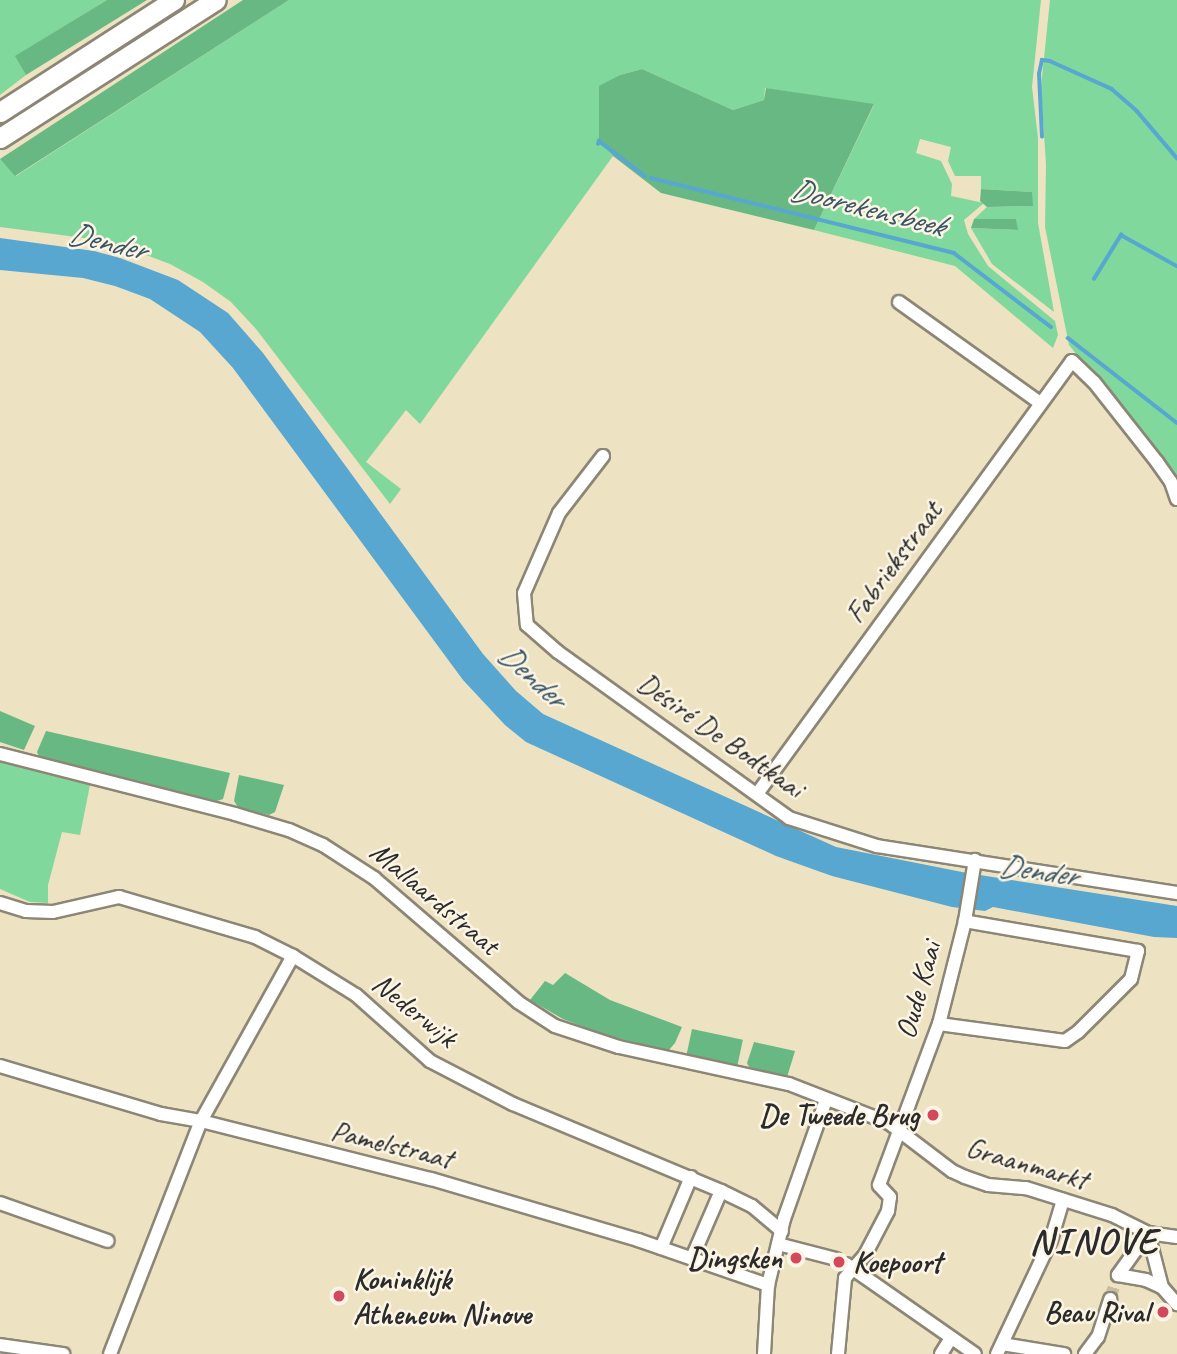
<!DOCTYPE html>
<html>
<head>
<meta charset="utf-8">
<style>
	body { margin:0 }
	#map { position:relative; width:1177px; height:1354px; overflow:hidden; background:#ede2c1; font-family:Caveat,sans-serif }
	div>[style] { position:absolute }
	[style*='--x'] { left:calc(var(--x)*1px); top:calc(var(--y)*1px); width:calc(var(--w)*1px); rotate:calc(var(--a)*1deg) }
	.green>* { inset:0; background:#80d89c }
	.forest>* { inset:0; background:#68b884; transform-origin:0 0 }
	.water>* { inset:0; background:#57a7d1 }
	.stream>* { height:3.5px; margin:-1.75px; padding:0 1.75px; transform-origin:1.75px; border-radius:1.75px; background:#57a7d1 }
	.minor-tunnel>* { height:12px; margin-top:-6px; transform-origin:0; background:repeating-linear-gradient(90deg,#c6bda3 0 12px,transparent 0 18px) }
	.roads { filter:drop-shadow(2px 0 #8c8676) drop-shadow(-2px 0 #8c8676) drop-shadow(0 2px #8c8676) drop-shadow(0 -2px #8c8676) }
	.minor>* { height:12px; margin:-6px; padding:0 6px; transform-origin:6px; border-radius:6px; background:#fff }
	.highway>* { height:19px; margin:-9.5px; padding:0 9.5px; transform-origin:9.5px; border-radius:9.5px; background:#fff }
	.dots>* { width:19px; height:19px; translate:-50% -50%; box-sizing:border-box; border:4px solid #fcf5e5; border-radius:50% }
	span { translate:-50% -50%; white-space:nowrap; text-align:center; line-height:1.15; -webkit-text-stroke:5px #fcf5e5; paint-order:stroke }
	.street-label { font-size:30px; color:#2b2b2b }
	.poi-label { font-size:30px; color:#2b2b2b; font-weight:700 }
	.right { translate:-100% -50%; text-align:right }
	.left { translate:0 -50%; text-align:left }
	.water-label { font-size:32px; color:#3a5665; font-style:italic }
	.district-label { font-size:37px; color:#2b2b2b; font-weight:700; letter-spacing:2px }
</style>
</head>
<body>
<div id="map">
	<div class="green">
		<i style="clip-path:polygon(0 0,107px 0,16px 56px,26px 75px,0 95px)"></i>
		<i style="clip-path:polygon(289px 0,1041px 0,1032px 87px,1038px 138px,1038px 223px,1054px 312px,992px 264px,971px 228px,1017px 230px,1016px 219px,974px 219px,987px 207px,1032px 206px,1032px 192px,981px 189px,981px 176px,955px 176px,948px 161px,951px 147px,920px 139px,916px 153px,941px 161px,952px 184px,951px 196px,984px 203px,964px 220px,968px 234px,988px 266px,1055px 321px,1058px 335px,1053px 348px,955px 266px,814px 230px,874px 105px,765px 88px,764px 100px,733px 110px,642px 69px,620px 75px,599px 140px,613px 156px,420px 424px,406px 410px,366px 462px,401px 489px,390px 504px,256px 329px,231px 302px,203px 282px,170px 264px,125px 247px,99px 240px,0 227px,0 159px,16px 176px)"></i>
		<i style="clip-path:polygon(1050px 0,1177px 0,1177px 479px,1069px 345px,1045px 227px,1046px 165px,1041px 87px)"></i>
		<i style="clip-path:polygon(0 762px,90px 785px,80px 835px,62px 832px,48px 885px,48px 903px,30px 902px,0 889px)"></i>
	</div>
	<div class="forest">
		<i style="clip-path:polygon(107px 0,147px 0,26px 75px,15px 56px)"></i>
		<i style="clip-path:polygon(243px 0,289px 0,15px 176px,0 159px)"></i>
		<i style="clip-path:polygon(642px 69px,733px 110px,764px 100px,766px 88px,874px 104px,814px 230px,661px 193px,613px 156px,599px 140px,599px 86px,620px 75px)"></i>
		<i style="clip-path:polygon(981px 189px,1032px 192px,1033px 206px,987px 207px,980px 201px)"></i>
		<i style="clip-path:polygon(974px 219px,1016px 219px,1018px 230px,971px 228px)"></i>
		<i style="clip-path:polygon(0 711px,35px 726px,24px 750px,0 742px)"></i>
		<i style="clip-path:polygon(46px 731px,230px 773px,223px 799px,217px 801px,39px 756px,37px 752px)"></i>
		<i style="clip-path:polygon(239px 775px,284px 785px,275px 812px,269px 815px,238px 807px,234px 801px)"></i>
		<i style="clip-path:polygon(565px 973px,610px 1000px,682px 1027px,675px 1043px,668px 1051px,605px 1035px,563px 1019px,530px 1000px,545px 981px,553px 985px)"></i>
		<i style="left:692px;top:1029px;width:52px;height:26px;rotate:12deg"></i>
		<i style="clip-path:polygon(754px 1042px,795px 1051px,787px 1077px,749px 1067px,747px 1063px)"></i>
	</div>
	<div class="water">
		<i style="clip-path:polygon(0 238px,94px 251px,120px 258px,178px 280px,228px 313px,263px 353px,483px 654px,516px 691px,543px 714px,836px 847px,967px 873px,1177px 906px,1177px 938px,1154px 937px,993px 907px,985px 911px,952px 907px,832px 876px,776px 856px,526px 742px,505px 725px,463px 680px,233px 368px,200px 332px,150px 299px,115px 286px,83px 278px,0 270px)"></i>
	</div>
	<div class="stream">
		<i style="--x:1042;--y:137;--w:63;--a:-92.7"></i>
		<i style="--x:1039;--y:74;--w:14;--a:-78"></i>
		<i style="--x:1042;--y:60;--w:8;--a:7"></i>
		<i style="--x:1050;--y:61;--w:68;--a:24.3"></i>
		<i style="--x:1112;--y:89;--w:33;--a:41"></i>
		<i style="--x:1137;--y:111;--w:62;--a:49.6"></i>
		<i style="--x:598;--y:144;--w:3;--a:-72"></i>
		<i style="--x:599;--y:141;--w:58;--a:37.3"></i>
		<i style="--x:651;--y:178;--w:312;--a:13.9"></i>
		<i style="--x:954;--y:253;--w:122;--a:37.3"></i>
		<i style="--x:1094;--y:279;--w:52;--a:-58.5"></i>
		<i style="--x:1121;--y:235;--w:64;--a:29"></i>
		<i style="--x:1068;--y:338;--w:138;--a:37.9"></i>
	</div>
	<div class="minor-tunnel">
		<i style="--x:1110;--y:1299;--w:25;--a:-72"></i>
	</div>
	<div class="roads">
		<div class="minor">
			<i style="--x:899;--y:302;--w:173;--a:35.6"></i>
			<i style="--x:603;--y:456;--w:72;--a:127.7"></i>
			<i style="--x:559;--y:513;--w:87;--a:113.6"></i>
			<i style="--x:524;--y:593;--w:32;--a:85"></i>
			<i style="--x:527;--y:625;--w:41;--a:41.1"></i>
			<i style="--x:558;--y:652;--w:284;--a:35.7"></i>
			<i style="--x:789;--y:818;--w:92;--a:17.7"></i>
			<i style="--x:877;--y:846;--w:304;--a:8.9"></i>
			<i style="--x:0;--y:754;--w:243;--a:14.3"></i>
			<i style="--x:235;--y:814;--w:56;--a:16.5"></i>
			<i style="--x:289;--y:830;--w:37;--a:24"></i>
			<i style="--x:323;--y:845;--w:61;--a:32.9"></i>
			<i style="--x:374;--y:878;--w:190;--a:40.7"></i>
			<i style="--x:518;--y:1002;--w:44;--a:33"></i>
			<i style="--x:555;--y:1026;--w:67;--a:18.2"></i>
			<i style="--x:619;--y:1047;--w:174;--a:12.3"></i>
			<i style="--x:789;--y:1084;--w:107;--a:21.3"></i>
			<i style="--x:889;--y:1123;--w:79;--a:37.3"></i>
			<i style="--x:952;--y:1171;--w:14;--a:25"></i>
			<i style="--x:965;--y:1177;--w:24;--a:19"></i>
			<i style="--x:988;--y:1185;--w:38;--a:5"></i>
			<i style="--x:1026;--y:1188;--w:90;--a:17.4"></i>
			<i style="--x:1112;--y:1215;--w:40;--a:26.6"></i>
			<i style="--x:1148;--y:1233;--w:29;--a:8"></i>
			<i style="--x:757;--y:794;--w:535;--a:-53.96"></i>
			<i style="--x:1072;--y:361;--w:30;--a:44"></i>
			<i style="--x:1094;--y:382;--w:102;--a:51.8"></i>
			<i style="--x:1157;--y:462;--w:24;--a:55"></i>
			<i style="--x:1171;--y:482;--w:18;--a:71"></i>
			<i style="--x:0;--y:903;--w:27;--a:17"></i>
			<i style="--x:26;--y:911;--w:27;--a:2"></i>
			<i style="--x:53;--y:912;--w:68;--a:-12.8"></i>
			<i style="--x:119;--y:897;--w:142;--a:16.4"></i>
			<i style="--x:255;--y:937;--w:42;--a:26.6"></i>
			<i style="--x:293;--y:956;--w:74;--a:31.8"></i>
			<i style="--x:356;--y:995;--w:99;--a:41.7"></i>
			<i style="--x:430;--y:1061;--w:93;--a:27.4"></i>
			<i style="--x:513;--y:1104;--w:225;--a:22.7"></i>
			<i style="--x:721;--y:1191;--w:34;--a:26"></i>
			<i style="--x:752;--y:1206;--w:39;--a:40"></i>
			<i style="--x:939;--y:1024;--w:127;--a:7.7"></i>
			<i style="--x:1065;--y:1041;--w:16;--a:-35"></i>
			<i style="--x:1078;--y:1032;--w:75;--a:-45"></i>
			<i style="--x:1131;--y:979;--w:29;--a:-76"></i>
			<i style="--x:1138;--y:951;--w:176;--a:-170.2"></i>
			<i style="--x:0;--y:1066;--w:168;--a:16.6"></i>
			<i style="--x:161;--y:1114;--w:41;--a:9.9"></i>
			<i style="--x:201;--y:1121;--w:237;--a:14.2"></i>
			<i style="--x:431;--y:1179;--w:216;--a:16.4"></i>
			<i style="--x:638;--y:1240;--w:138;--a:19.1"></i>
			<i style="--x:0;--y:1203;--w:114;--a:19.4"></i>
			<i style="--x:1148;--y:1233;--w:52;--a:125.5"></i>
			<i style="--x:1118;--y:1275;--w:28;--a:10"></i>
			<i style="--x:1146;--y:1280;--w:17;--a:24"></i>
			<i style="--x:1162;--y:1287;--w:23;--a:49"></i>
			<i style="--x:1148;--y:1233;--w:56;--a:75.5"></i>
			<i style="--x:778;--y:1244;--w:60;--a:14.5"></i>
			<i style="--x:661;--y:1248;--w:77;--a:-67.1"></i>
			<i style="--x:692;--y:1258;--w:73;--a:-66.6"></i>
			<i style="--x:846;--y:1264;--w:157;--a:34.9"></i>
			<i style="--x:1002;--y:1344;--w:63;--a:9.2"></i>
			<i style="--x:0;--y:1345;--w:64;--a:8.1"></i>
			<i style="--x:110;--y:1354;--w:250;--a:-68.7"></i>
			<i style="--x:201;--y:1121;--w:189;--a:-60.9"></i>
			<i style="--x:764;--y:1354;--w:69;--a:-86.7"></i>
			<i style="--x:768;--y:1285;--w:68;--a:-76.4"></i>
			<i style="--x:784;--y:1219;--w:126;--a:-70.6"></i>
			<i style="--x:838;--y:1354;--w:76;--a:-84.7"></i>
			<i style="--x:845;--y:1278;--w:30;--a:-49"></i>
			<i style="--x:865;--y:1255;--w:50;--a:-62.4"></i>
			<i style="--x:888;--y:1211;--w:14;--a:-82"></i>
			<i style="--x:890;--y:1197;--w:16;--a:-133"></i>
			<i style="--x:879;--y:1185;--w:172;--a:-69.6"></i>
			<i style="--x:939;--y:1024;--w:106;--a:-75.8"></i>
			<i style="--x:965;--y:921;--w:62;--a:-80.7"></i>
			<i style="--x:941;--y:1354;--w:19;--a:-58"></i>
			<i style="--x:997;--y:1354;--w:126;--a:-64.7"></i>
			<i style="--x:1051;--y:1240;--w:42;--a:-73.3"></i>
			<i style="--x:1085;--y:1354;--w:21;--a:-53"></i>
			<i style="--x:1098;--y:1337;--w:40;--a:-72"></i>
		</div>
		<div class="highway">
			<i style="--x:0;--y:112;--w:207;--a:-32.8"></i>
			<i style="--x:0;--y:138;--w:256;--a:-32.6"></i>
		</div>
	</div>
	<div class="dots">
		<i style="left:933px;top:1115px;background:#d1495b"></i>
		<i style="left:796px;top:1258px;background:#d1495b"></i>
		<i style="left:839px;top:1262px;background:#d1495b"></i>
		<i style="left:339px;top:1296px;background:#d1495b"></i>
		<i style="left:1163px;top:1312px;background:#d1495b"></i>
	</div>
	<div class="street-label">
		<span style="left:893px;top:562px;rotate:-54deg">Fabriekstraat</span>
		<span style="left:721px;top:735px;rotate:35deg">Désiré De Bodtkaai</span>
		<span style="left:435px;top:898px;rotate:40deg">Mallaardstraat</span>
		<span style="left:918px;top:990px;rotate:-74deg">Oude Kaai</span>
		<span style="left:415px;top:1010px;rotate:39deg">Nederwijk</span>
		<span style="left:392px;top:1144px;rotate:14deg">Pamelstraat</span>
		<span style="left:1027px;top:1163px;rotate:16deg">Graanmarkt</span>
	</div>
	<div class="poi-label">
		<span class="right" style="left:919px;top:1115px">De Tweede Brug</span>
		<span class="right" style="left:782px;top:1258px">Dingsken</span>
		<span class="left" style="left:853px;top:1262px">Koepoort</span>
		<span class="left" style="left:353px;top:1296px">Koninklijk<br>Atheneum Ninove</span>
		<span class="right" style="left:1149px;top:1312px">Beau Rival</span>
	</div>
	<div class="water-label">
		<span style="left:867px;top:208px;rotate:14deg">Doorekensbeek</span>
		<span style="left:107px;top:242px;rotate:13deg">Dender</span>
		<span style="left:532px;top:676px;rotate:42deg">Dender</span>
		<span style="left:1038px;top:871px;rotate:8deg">Dender</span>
	</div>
	<div class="district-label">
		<span style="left:1094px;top:1241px">NINOVE</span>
	</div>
</div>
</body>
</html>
